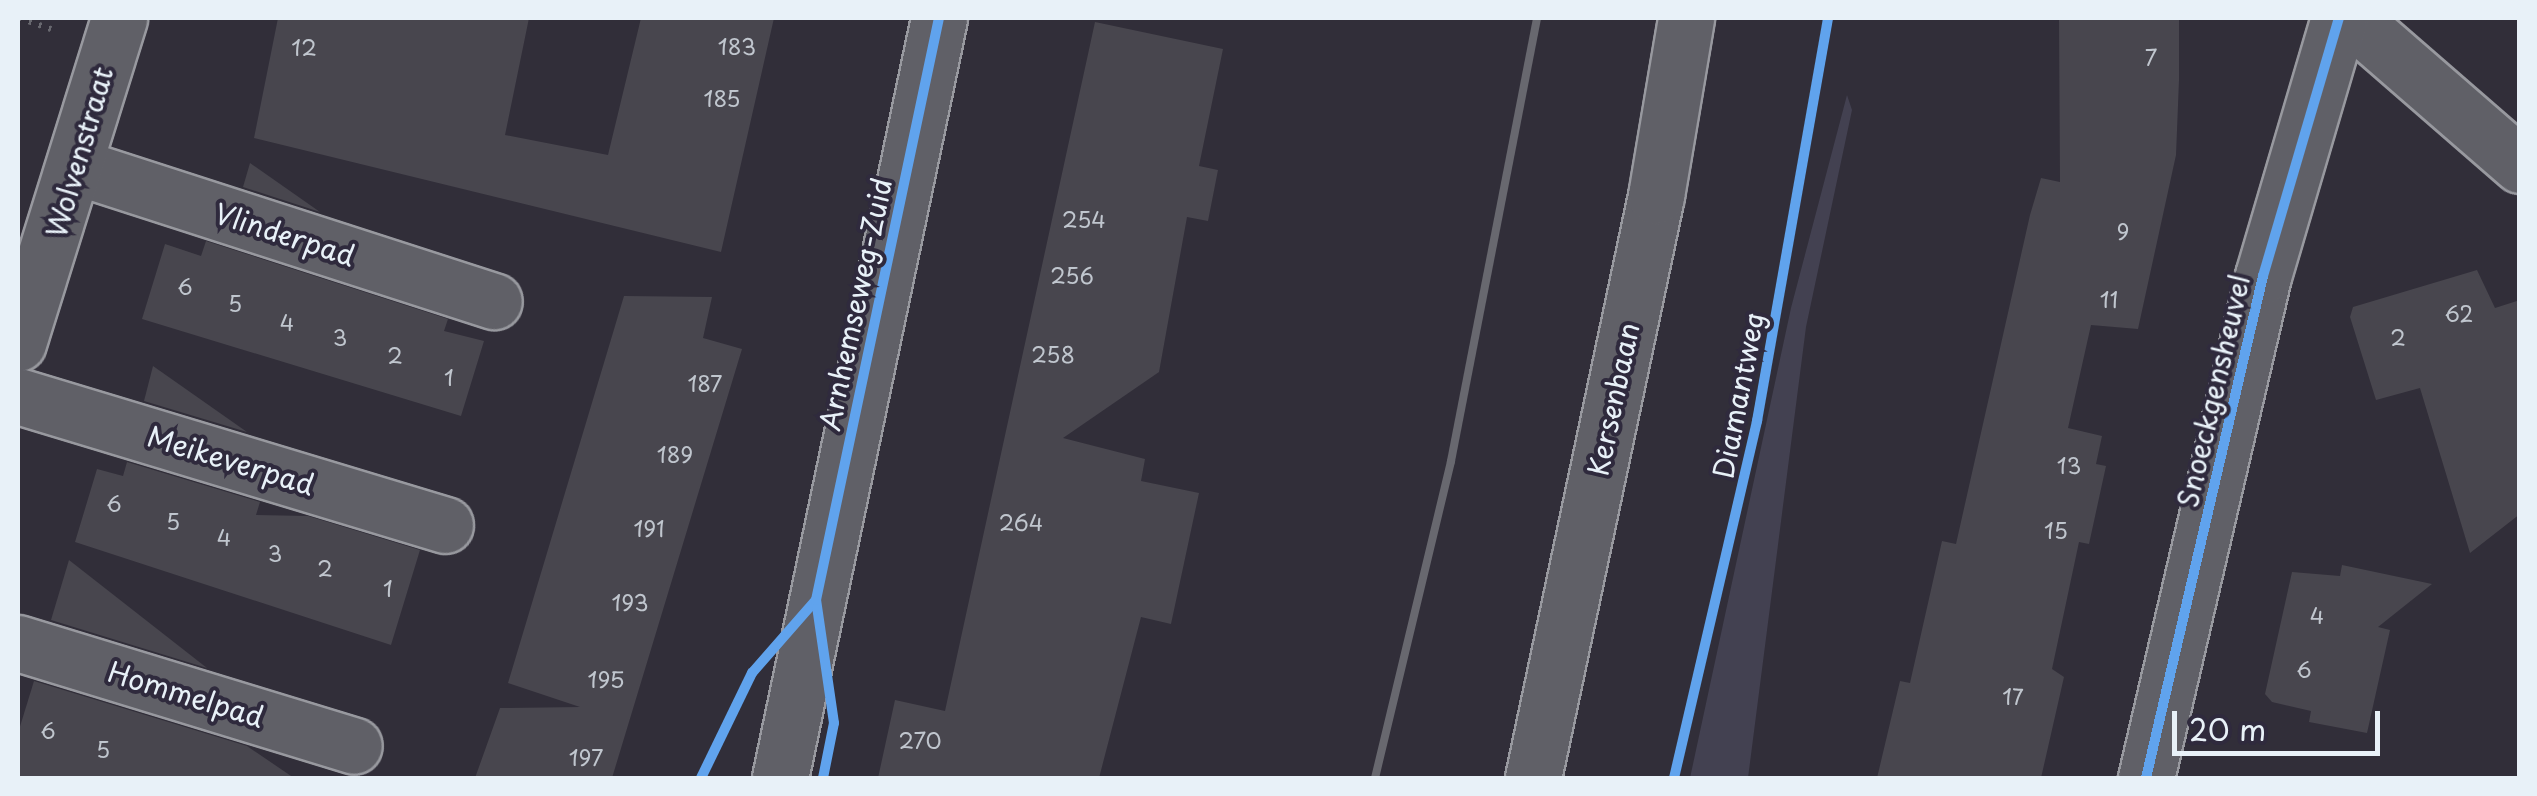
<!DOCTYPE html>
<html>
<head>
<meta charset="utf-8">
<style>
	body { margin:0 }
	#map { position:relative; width:2537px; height:796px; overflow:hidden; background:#312e39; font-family:"Playpen Sans",sans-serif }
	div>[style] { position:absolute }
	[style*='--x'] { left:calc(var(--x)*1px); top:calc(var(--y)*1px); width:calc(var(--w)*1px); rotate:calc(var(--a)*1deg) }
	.green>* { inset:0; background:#434151 }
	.building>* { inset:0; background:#48464e }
	.path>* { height:6px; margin-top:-3px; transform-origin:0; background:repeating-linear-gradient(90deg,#68686f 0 2.5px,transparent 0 10.5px) }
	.roads { filter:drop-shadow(2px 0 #98999f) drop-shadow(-2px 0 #98999f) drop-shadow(0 2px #98999f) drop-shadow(0 -2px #98999f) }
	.street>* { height:55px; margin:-27.5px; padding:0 27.5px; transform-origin:27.5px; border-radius:27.5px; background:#606067 }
	.secondary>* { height:55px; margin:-27.5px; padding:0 27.5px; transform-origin:27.5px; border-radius:27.5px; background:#606067 }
	.rail>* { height:8px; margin:-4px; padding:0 4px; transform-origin:4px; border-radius:4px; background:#68686f }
	.cycleway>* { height:10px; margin:-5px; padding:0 5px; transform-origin:5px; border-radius:5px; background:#60a3ed }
	span { translate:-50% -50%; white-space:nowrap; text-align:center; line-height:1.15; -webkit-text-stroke:8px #2f2a3d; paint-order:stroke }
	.number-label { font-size:22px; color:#c0c6ce }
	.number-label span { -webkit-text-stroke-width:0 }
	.street-label { font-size:28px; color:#e8f1f8 }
	.frame { position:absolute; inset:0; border:20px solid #e8f1f8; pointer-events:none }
	.scale { position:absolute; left:2172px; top:711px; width:208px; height:45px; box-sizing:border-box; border:5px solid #e8f1f8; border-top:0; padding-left:12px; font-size:30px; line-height:35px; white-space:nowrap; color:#e8f1f8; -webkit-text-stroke:8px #2f2a3d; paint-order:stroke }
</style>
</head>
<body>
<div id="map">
	<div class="green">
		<i style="clip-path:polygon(1847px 95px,1852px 110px,1806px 327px,1748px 778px,1690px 778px,1791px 308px)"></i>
	</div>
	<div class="building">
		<i style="clip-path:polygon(278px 18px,529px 18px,505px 135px,608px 155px,641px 18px,774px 18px,721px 252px,254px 138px)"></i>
		<i style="clip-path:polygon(2059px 18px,2179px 18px,2179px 80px,2176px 155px,2138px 329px,2091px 325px,2068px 428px,2102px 436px,2096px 464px,2106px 466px,2089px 544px,2079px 542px,2052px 669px,2064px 677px,2041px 778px,1877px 778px,1900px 681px,1910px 683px,1942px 541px,1956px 544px,2030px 215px,2041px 178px,2060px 182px)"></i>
		<i style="clip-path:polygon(1095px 22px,1223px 49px,1199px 166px,1218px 170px,1208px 221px,1187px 217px,1159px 372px,1063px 438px,1145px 459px,1141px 481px,1199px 493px,1171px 624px,1141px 617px,1099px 778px,878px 778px,895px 700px,945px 711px)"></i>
		<i style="clip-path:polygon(250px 163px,320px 212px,243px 187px)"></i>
		<i style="clip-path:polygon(206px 241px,448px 319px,444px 331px,484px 341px,461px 416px,142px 319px,165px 244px,201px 256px)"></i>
		<i style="clip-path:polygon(2477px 270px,2495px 308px,2520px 300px,2520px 514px,2470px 553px,2420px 388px,2376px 400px,2350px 317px,2353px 307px)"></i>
		<i style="clip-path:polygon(624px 296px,712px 297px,703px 338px,742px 349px,612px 778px,475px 778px,500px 708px,580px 707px,508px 683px)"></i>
		<i style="clip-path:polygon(153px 366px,247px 432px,144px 401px)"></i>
		<i style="clip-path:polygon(127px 462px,260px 502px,256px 515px,308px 516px,420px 550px,391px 645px,75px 542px,97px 469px,123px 476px)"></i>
		<i style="clip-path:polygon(69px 560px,207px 668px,51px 620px)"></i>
		<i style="clip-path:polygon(2342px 565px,2432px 584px,2378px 627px,2390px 630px,2367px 733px,2309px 722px,2311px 711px,2272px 702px,2265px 694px,2292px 572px,2340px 576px)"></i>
		<i style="clip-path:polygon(34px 681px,247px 746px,294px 778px,18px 778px,18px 733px)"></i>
	</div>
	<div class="path">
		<i style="--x:19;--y:18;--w:34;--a:19"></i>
	</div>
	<div class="roads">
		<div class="street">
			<i style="--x:2351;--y:18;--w:224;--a:41"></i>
			<i style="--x:75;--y:166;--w:440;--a:17.9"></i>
			<i style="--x:18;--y:343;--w:340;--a:-72.7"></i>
			<i style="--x:18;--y:396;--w:446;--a:16.8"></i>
			<i style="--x:18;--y:643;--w:351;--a:17"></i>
			<i style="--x:780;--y:778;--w:776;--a:-78.18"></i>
			<i style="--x:2146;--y:778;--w:515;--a:-76.88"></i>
			<i style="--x:2263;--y:276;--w:269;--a:-73.6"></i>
		</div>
		<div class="secondary">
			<i style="--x:1533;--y:778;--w:595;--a:-78.07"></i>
			<i style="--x:1656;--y:196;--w:181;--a:-80.4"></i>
		</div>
	</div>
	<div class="rail">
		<i style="--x:1375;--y:778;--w:326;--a:-76.5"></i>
		<i style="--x:1451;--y:461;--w:451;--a:-79"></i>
	</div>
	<div class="cycleway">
		<i style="--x:701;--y:778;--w:117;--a:-64.1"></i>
		<i style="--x:752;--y:673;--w:97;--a:-48.8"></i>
		<i style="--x:823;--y:778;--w:56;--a:-78.7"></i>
		<i style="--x:834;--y:723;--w:124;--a:-98.3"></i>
		<i style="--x:816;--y:600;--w:595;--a:-78.07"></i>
		<i style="--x:1674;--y:778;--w:367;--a:-76.9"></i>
		<i style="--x:1757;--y:421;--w:409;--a:-80"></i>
		<i style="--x:2146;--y:778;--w:515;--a:-76.88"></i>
		<i style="--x:2263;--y:276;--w:269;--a:-73.6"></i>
	</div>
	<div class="number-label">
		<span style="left:737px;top:46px">183</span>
		<span style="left:304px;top:47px">12</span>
		<span style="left:2151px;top:57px">7</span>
		<span style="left:722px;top:98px">185</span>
		<span style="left:1084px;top:219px">254</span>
		<span style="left:2123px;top:231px">9</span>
		<span style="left:1072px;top:275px">256</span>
		<span style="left:185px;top:286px">6</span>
		<span style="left:2109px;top:299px">11</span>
		<span style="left:235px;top:303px">5</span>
		<span style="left:2459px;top:313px">62</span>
		<span style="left:287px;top:322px">4</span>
		<span style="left:340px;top:337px">3</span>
		<span style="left:2398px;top:337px">2</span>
		<span style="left:1053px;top:354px">258</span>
		<span style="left:395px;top:355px">2</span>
		<span style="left:449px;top:377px">1</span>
		<span style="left:705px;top:383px">187</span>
		<span style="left:675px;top:454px">189</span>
		<span style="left:2069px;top:465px">13</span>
		<span style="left:114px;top:503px">6</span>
		<span style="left:173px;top:521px">5</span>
		<span style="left:1021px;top:522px">264</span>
		<span style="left:649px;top:528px">191</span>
		<span style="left:2056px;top:530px">15</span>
		<span style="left:224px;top:537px">4</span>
		<span style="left:275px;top:553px">3</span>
		<span style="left:325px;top:568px">2</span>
		<span style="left:388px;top:588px">1</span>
		<span style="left:630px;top:602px">193</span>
		<span style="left:2317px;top:615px">4</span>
		<span style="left:2304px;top:669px">6</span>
		<span style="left:606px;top:679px">195</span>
		<span style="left:2013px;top:696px">17</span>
		<span style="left:48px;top:730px">6</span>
		<span style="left:920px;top:740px">270</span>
		<span style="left:103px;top:749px">5</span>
		<span style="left:586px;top:757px">197</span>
	</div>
	<div class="street-label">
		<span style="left:79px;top:152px;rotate:-74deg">Wolvenstraat</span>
		<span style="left:285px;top:234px;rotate:18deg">Vlinderpad</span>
		<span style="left:855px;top:304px;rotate:-78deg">Arnhemseweg-Zuid</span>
		<span style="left:2213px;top:391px;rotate:-77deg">Snoeckgensheuvel</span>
		<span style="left:1738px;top:395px;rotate:-79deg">Diamantweg</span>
		<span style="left:1613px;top:399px;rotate:-78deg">Kersenbaan</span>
		<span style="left:231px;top:460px;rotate:17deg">Meikeverpad</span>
		<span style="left:186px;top:694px;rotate:17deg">Hommelpad</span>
	</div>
	<div class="frame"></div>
	<div class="scale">20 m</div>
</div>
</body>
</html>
